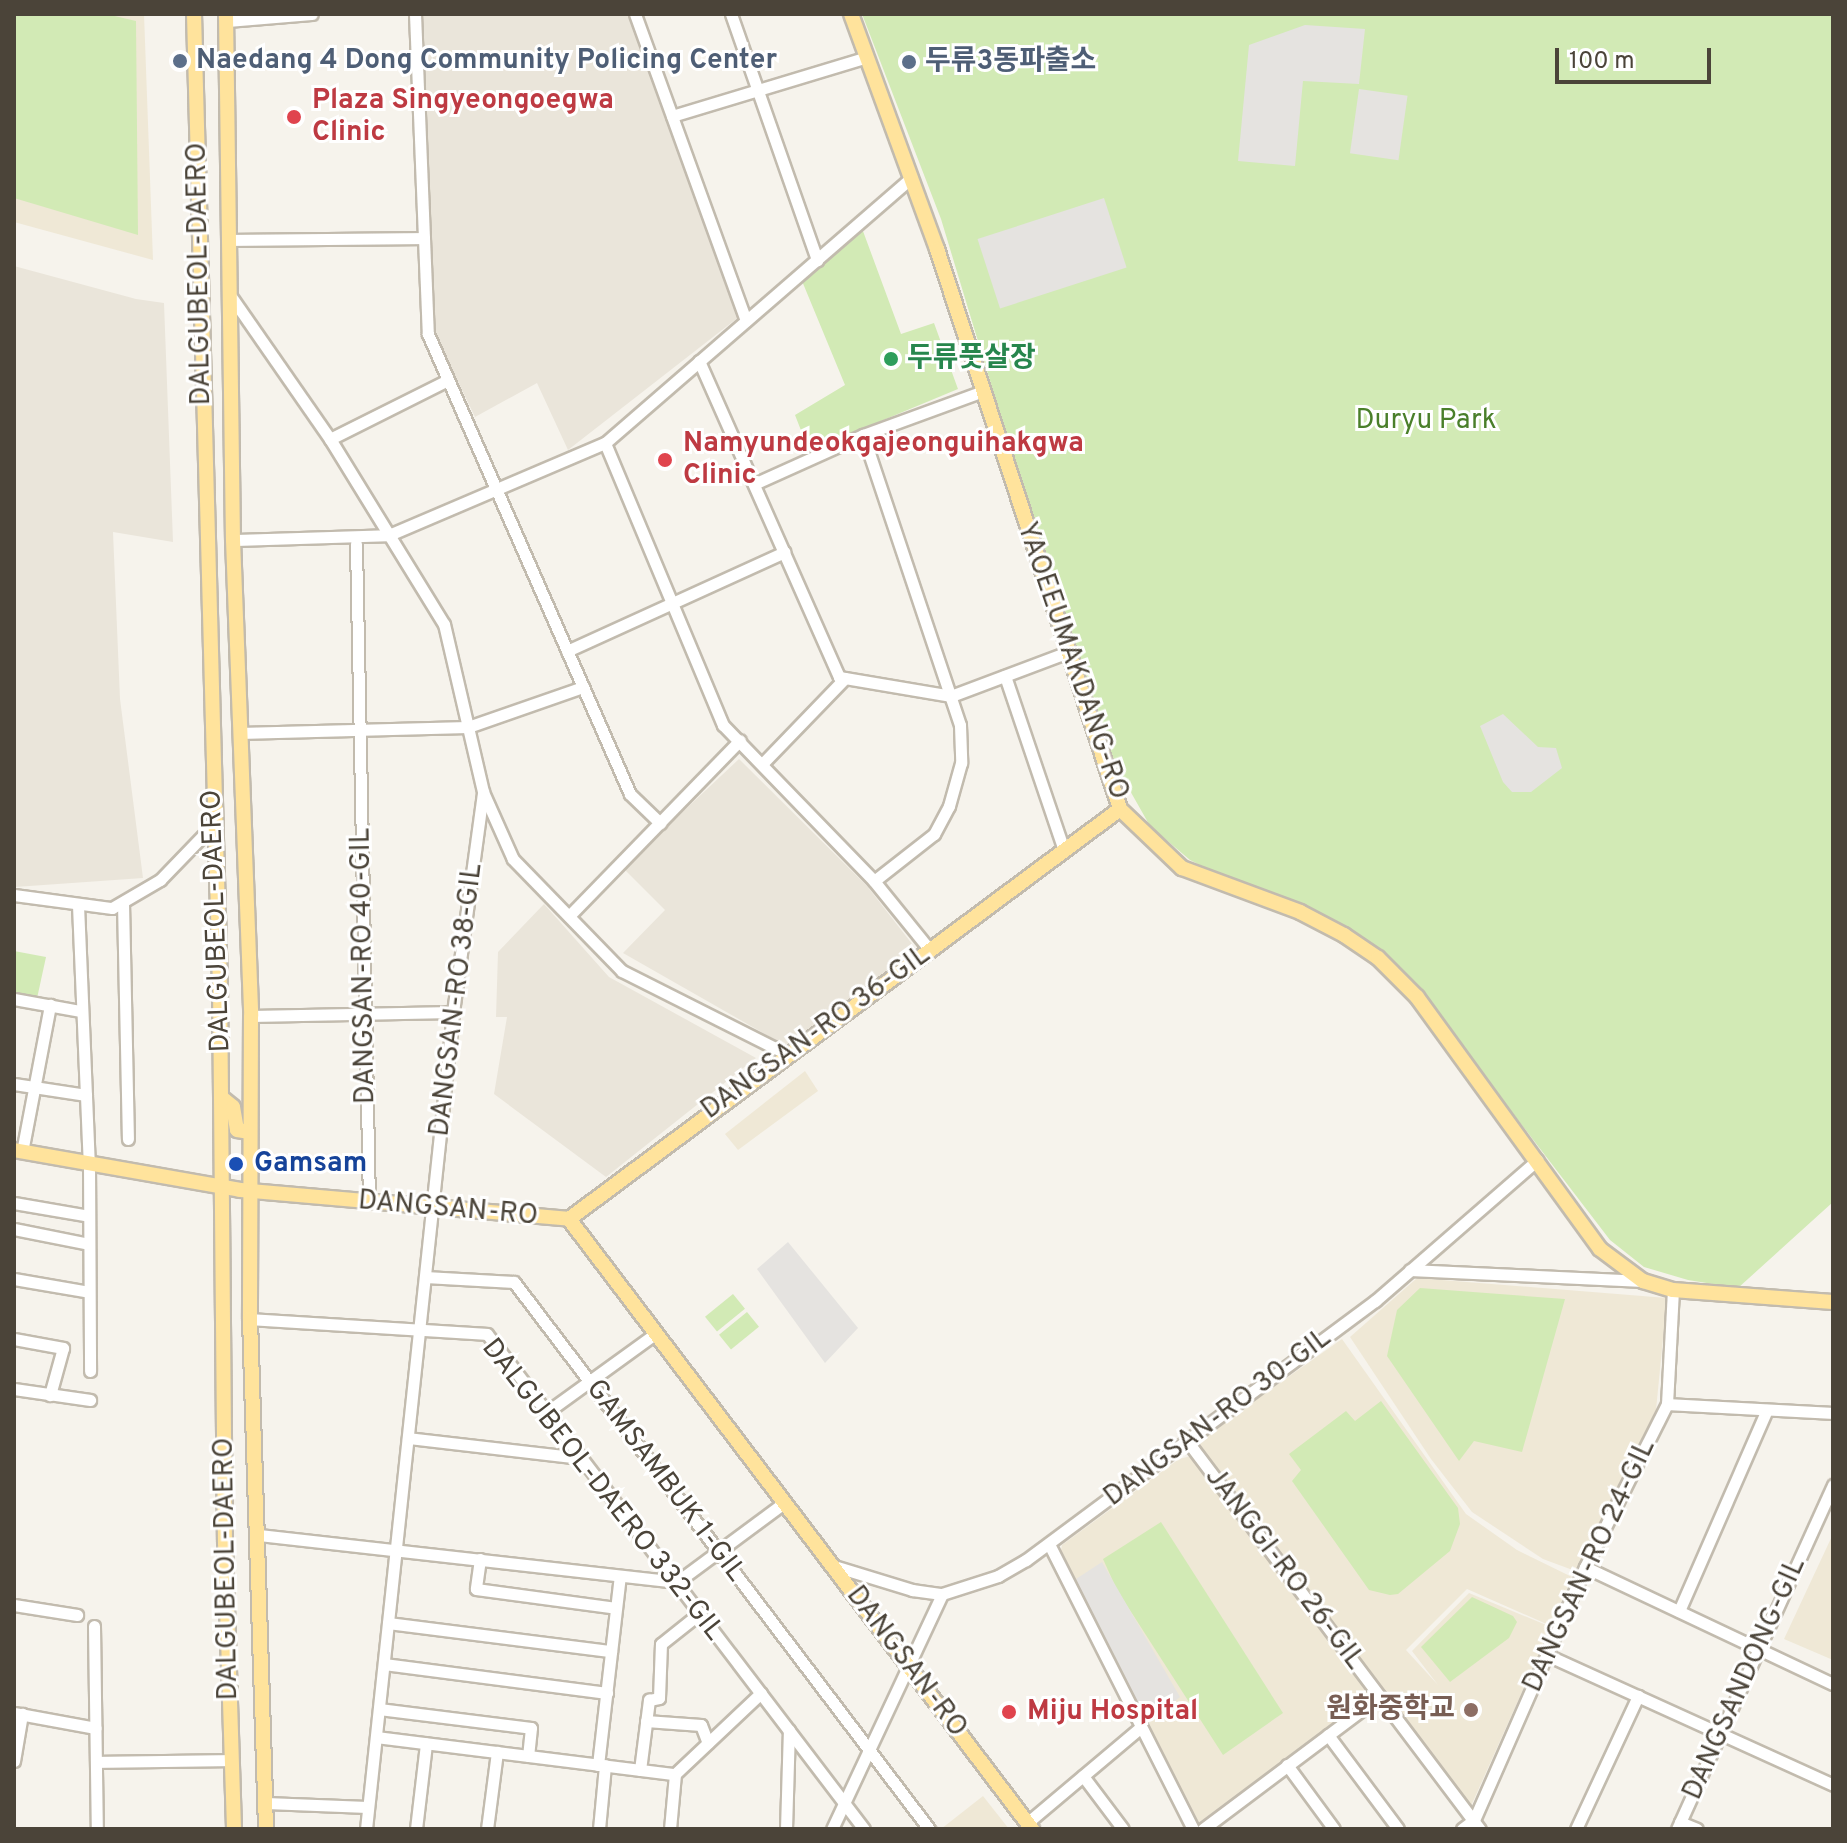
<!DOCTYPE html>
<html>
<head>
<meta charset="utf-8">
<style>
	body { margin:0 }
	#map { position:relative; width:1847px; height:1843px; overflow:hidden; background:#f6f3ec; font-family:Overpass,"Noto Sans KR",sans-serif }
	div>[style] { position:absolute }
	[style*='--x'] { left:calc(var(--x)*1px); top:calc(var(--y)*1px); width:calc(var(--w)*1px); rotate:calc(var(--a)*1deg) }
	.residential>* { inset:0; background:#eae5da }
	.education>* { inset:0; background:#efe8d6 }
	.green>* { inset:0; background:#d2eab5; transform-origin:0 0 }
	.parking>* { inset:0; background:#e5e3e0; transform-origin:0 0 }
	.roads { filter:drop-shadow(2px 0 #c2bbae) drop-shadow(-2px 0 #c2bbae) drop-shadow(0 2px #c2bbae) drop-shadow(0 -2px #c2bbae) }
	.minor>* { height:11px; margin:-5.5px; padding:0 5.5px; transform-origin:5.5px; border-radius:5.5px; background:#fff }
	.major>* { height:14px; margin:-7px; padding:0 7px; transform-origin:7px; border-radius:7px; background:#ffe39c }
	.dots>* { width:22px; height:22px; translate:-50% -50%; box-sizing:border-box; border:4px solid #fff; border-radius:50% }
	span { translate:-50% -50%; white-space:nowrap; text-align:center; line-height:1.15; -webkit-text-stroke:6px #fff; paint-order:stroke }
	.service-label { font-size:28px; color:#4e5e75; font-weight:700 }
	.left { translate:0 -50%; text-align:left }
	.health-label { font-size:28px; color:#be3a42; font-weight:700 }
	.street-label { font-size:28px; color:#4b4439 }
	.leisure-label { font-size:28px; color:#27864d; font-weight:700 }
	.park-label { font-size:28px; color:#4a7f2a }
	.transit-label { font-size:28px; color:#164399; font-weight:700 }
	.education-label { font-size:28px; color:#785e54; font-weight:700 }
	.right { translate:-100% -50%; text-align:right }
	.frame { position:absolute; inset:0; border:16px solid #4b4439; pointer-events:none }
	.scale { position:absolute; left:1555px; top:48px; width:156px; height:36px; box-sizing:border-box; border:4px solid #4b4439; border-top:0; padding-left:10px; font-size:24px; line-height:28px; white-space:nowrap; color:#4b4439; -webkit-text-stroke:6px #fff; paint-order:stroke }
</style>
</head>
<body>
<div id="map">
	<div class="residential">
		<i style="clip-path:polygon(422px 14px,629px 14px,740px 316px,568px 450px,537px 383px,475px 417px,436px 336px)"></i>
		<i style="clip-path:polygon(14px 266px,136px 299px,164px 303px,173px 542px,113px 532px,120px 699px,143px 878px,15px 887px)"></i>
		<i style="clip-path:polygon(739px 759px,867px 886px,916px 949px,786px 1046px,623px 953px,665px 910px,623px 868px)"></i>
		<i style="clip-path:polygon(544px 904px,609px 977px,756px 1058px,606px 1177px,494px 1094px,507px 1017px,496px 1017px,498px 952px)"></i>
	</div>
	<div class="education">
		<i style="clip-path:polygon(14px 14px,144px 14px,153px 260px,14px 222px)"></i>
		<i style="clip-path:polygon(805px 1071px,818px 1091px,738px 1150px,725px 1134px)"></i>
		<i style="clip-path:polygon(1417px 1278px,1667px 1298px,1656px 1410px,1578px 1572px,1543px 1559px,1472px 1512px,1431px 1459px,1350px 1337px)"></i>
		<i style="clip-path:polygon(1342px 1339px,1466px 1514px,1517px 1550px,1572px 1577px,1551px 1626px,1467px 1589px,1406px 1650px,1438px 1685px,1412px 1651px,1469px 1593px,1551px 1627px,1471px 1806px,1193px 1444px)"></i>
		<i style="clip-path:polygon(1191px 1456px,1369px 1689px,1366px 1698px,1197px 1827px,1060px 1556px,1062px 1545px,1179px 1459px)"></i>
		<i style="clip-path:polygon(1833px 1534px,1833px 1660px,1784px 1639px)"></i>
		<i style="clip-path:polygon(983px 1796px,1009px 1829px,941px 1829px)"></i>
	</div>
	<div class="green">
		<i style="clip-path:polygon(14px 14px,106px 14px,136px 21px,138px 235px,14px 198px)"></i>
		<i style="clip-path:polygon(862px 14px,1833px 14px,1833px 1202px,1738px 1288px,1688px 1280px,1644px 1267px,1610px 1240px,1423px 996px,1383px 955px,1351px 931px,1302px 905px,1237px 884px,1190px 860px,1150px 826px,1116px 766px,1040px 546px,941px 219px)"></i>
		<i style="clip-path:polygon(860px 223px,901px 334px,934px 323px,958px 389px,809px 451px,795px 415px,845px 385px,802px 281px)"></i>
		<i style="clip-path:polygon(14px 951px,46px 957px,36px 1003px,14px 999px)"></i>
		<i style="clip-path:polygon(1420px 1288px,1565px 1299px,1522px 1452px,1474px 1441px,1459px 1461px,1387px 1356px,1397px 1310px)"></i>
		<i style="left:733px;top:1294px;width:19px;height:36px;rotate:51deg"></i>
		<i style="left:747px;top:1312px;width:19px;height:36px;rotate:51deg"></i>
		<i style="clip-path:polygon(1381px 1401px,1458px 1508px,1460px 1524px,1450px 1551px,1398px 1594px,1390px 1595px,1369px 1590px,1292px 1481px,1301px 1470px,1289px 1454px,1346px 1411px,1355px 1421px)"></i>
		<i style="clip-path:polygon(1161px 1522px,1283px 1713px,1223px 1755px,1117px 1590px,1103px 1559px)"></i>
		<i style="clip-path:polygon(1472px 1597px,1513px 1616px,1517px 1622px,1509px 1638px,1450px 1682px,1421px 1647px)"></i>
	</div>
	<div class="parking">
		<i style="clip-path:polygon(1305px 25px,1365px 29px,1359px 84px,1303px 81px,1295px 166px,1238px 161px,1249px 45px)"></i>
		<i style="left:1359px;top:89px;width:49px;height:65px;rotate:8deg"></i>
		<i style="left:1104px;top:198px;width:73px;height:133px;rotate:72deg"></i>
		<i style="clip-path:polygon(1503px 714px,1538px 747px,1556px 748px,1562px 768px,1531px 792px,1512px 792px,1503px 782px,1480px 726px)"></i>
		<i style="clip-path:polygon(788px 1242px,858px 1328px,825px 1363px,757px 1269px)"></i>
		<i style="clip-path:polygon(1102px 1562px,1180px 1697px,1147px 1724px,1078px 1587px,1076px 1579px)"></i>
	</div>
	<div class="roads">
		<div class="minor">
			<i style="--x:415;--y:14;--w:320;--a:87.7"></i>
			<i style="--x:428;--y:334;--w:502;--a:66.29"></i>
			<i style="--x:630;--y:794;--w:42;--a:44"></i>
			<i style="--x:635;--y:14;--w:326;--a:70.1"></i>
			<i style="--x:731;--y:14;--w:261;--a:70.7"></i>
			<i style="--x:227;--y:21;--w:85;--a:-4.7"></i>
			<i style="--x:672;--y:116;--w:204;--a:-16.8"></i>
			<i style="--x:230;--y:240;--w:194;--a:-0.6"></i>
			<i style="--x:232;--y:298;--w:172;--a:55.2"></i>
			<i style="--x:330;--y:439;--w:217;--a:58.4"></i>
			<i style="--x:444;--y:624;--w:172;--a:76.9"></i>
			<i style="--x:483;--y:792;--w:73;--a:65.9"></i>
			<i style="--x:513;--y:859;--w:156;--a:45.8"></i>
			<i style="--x:622;--y:971;--w:185;--a:26.7"></i>
			<i style="--x:699;--y:361;--w:346;--a:66.1"></i>
			<i style="--x:839;--y:677;--w:114;--a:9.6"></i>
			<i style="--x:951;--y:696;--w:125;--a:-20.6"></i>
			<i style="--x:863;--y:435;--w:306;--a:71.5"></i>
			<i style="--x:960;--y:725;--w:38;--a:88"></i>
			<i style="--x:961;--y:763;--w:45;--a:105.6"></i>
			<i style="--x:949;--y:806;--w:32;--a:118"></i>
			<i style="--x:934;--y:834;--w:76;--a:141.9"></i>
			<i style="--x:330;--y:439;--w:132;--a:-26.6"></i>
			<i style="--x:605;--y:443;--w:306;--a:67.3"></i>
			<i style="--x:723;--y:725;--w:217;--a:45.9"></i>
			<i style="--x:874;--y:881;--w:87;--a:51"></i>
			<i style="--x:754;--y:484;--w:120;--a:-24.2"></i>
			<i style="--x:863;--y:435;--w:128;--a:-20.1"></i>
			<i style="--x:233;--y:540;--w:156;--a:-1.8"></i>
			<i style="--x:389;--y:535;--w:235;--a:-23.1"></i>
			<i style="--x:605;--y:443;--w:405;--a:-40.9"></i>
			<i style="--x:356;--y:544;--w:659;--a:88.87"></i>
			<i style="--x:567;--y:651;--w:239;--a:-24.5"></i>
			<i style="--x:1005;--y:676;--w:184;--a:71.3"></i>
			<i style="--x:239;--y:733;--w:229;--a:-1.5"></i>
			<i style="--x:468;--y:727;--w:122;--a:-19.2"></i>
			<i style="--x:763;--y:763;--w:118;--a:-46"></i>
			<i style="--x:14;--y:895;--w:99;--a:7.6"></i>
			<i style="--x:112;--y:908;--w:56;--a:-30.3"></i>
			<i style="--x:160;--y:880;--w:78;--a:-46"></i>
			<i style="--x:123;--y:903;--w:236;--a:88.8"></i>
			<i style="--x:78;--y:905;--w:259;--a:87.6"></i>
			<i style="--x:89;--y:1164;--w:207;--a:89.7"></i>
			<i style="--x:569;--y:916;--w:245;--a:-45.8"></i>
			<i style="--x:14;--y:999;--w:68;--a:10.2"></i>
			<i style="--x:251;--y:1016;--w:202;--a:-1.1"></i>
			<i style="--x:14;--y:1084;--w:73;--a:8.7"></i>
			<i style="--x:22;--y:1152;--w:150;--a:-79.2"></i>
			<i style="--x:14;--y:1203;--w:76;--a:9.8"></i>
			<i style="--x:14;--y:1229;--w:76;--a:11.3"></i>
			<i style="--x:1410;--y:1270;--w:233;--a:2.7"></i>
			<i style="--x:425;--y:1277;--w:89;--a:3.2"></i>
			<i style="--x:514;--y:1282;--w:687;--a:52.81"></i>
			<i style="--x:14;--y:1279;--w:76;--a:9.8"></i>
			<i style="--x:250;--y:1319;--w:237;--a:3.6"></i>
			<i style="--x:487;--y:1334;--w:622;--a:52.71"></i>
			<i style="--x:14;--y:1339;--w:50;--a:10.4"></i>
			<i style="--x:63;--y:1348;--w:49;--a:105.5"></i>
			<i style="--x:14;--y:1389;--w:77;--a:8.2"></i>
			<i style="--x:1667;--y:1404;--w:166;--a:3.1"></i>
			<i style="--x:547;--y:1412;--w:135;--a:-35.9"></i>
			<i style="--x:408;--y:1438;--w:175;--a:6.6"></i>
			<i style="--x:1188;--y:1442;--w:485;--a:53"></i>
			<i style="--x:259;--y:1535;--w:421;--a:6.4"></i>
			<i style="--x:677;--y:1582;--w:134;--a:-36.5"></i>
			<i style="--x:1049;--y:1544;--w:319;--a:63.2"></i>
			<i style="--x:480;--y:1559;--w:30;--a:98"></i>
			<i style="--x:476;--y:1589;--w:141;--a:7.7"></i>
			<i style="--x:834;--y:1566;--w:82;--a:17.1"></i>
			<i style="--x:912;--y:1590;--w:30;--a:8"></i>
			<i style="--x:942;--y:1594;--w:59;--a:-17.8"></i>
			<i style="--x:998;--y:1576;--w:32;--a:-30"></i>
			<i style="--x:1026;--y:1560;--w:435;--a:-36.6"></i>
			<i style="--x:1375;--y:1301;--w:215;--a:-41"></i>
			<i style="--x:1585;--y:1567;--w:274;--a:25.3"></i>
			<i style="--x:14;--y:1605;--w:64;--a:9"></i>
			<i style="--x:1679;--y:1611;--w:219;--a:-66.4"></i>
			<i style="--x:388;--y:1623;--w:225;--a:7.2"></i>
			<i style="--x:94;--y:1626;--w:203;--a:89.2"></i>
			<i style="--x:1547;--y:1655;--w:314;--a:24.4"></i>
			<i style="--x:384;--y:1664;--w:225;--a:7.4"></i>
			<i style="--x:379;--y:1709;--w:153;--a:7.1"></i>
			<i style="--x:531;--y:1728;--w:28;--a:96"></i>
			<i style="--x:14;--y:1713;--w:83;--a:10.4"></i>
			<i style="--x:646;--y:1721;--w:55;--a:4.2"></i>
			<i style="--x:701;--y:1725;--w:19;--a:69"></i>
			<i style="--x:1328;--y:1735;--w:117;--a:53.3"></i>
			<i style="--x:376;--y:1737;--w:301;--a:7.1"></i>
			<i style="--x:675;--y:1774;--w:118;--a:-43.3"></i>
			<i style="--x:14;--y:1761;--w:48;--a:-80.3"></i>
			<i style="--x:96;--y:1762;--w:135;--a:-0.8"></i>
			<i style="--x:598;--y:1765;--w:190;--a:-83.4"></i>
			<i style="--x:1287;--y:1765;--w:79;--a:53.7"></i>
			<i style="--x:640;--y:1770;--w:71;--a:-82.7"></i>
			<i style="--x:649;--y:1700;--w:10;--a:-11"></i>
			<i style="--x:659;--y:1698;--w:54;--a:-87.9"></i>
			<i style="--x:661;--y:1644;--w:50;--a:-38.5"></i>
			<i style="--x:1083;--y:1776;--w:66;--a:53"></i>
			<i style="--x:265;--y:1803;--w:103;--a:2.2"></i>
			<i style="--x:1680;--y:1822;--w:18;--a:22"></i>
			<i style="--x:1027;--y:1823;--w:149;--a:-40.1"></i>
			<i style="--x:366;--y:1829;--w:822;--a:-83.92"></i>
			<i style="--x:453;--y:1012;--w:222;--a:-82.2"></i>
			<i style="--x:416;--y:1829;--w:86;--a:-83.3"></i>
			<i style="--x:487;--y:1829;--w:78;--a:-82.6"></i>
			<i style="--x:599;--y:1829;--w:64;--a:-84.6"></i>
			<i style="--x:670;--y:1829;--w:55;--a:-84.8"></i>
			<i style="--x:786;--y:1829;--w:99;--a:-88.3"></i>
			<i style="--x:832;--y:1829;--w:259;--a:-64.9"></i>
			<i style="--x:1203;--y:1829;--w:221;--a:-36.9"></i>
			<i style="--x:1462;--y:1829;--w:15;--a:-37"></i>
			<i style="--x:1474;--y:1820;--w:276;--a:-66.3"></i>
			<i style="--x:1585;--y:1567;--w:182;--a:-63.3"></i>
			<i style="--x:1667;--y:1404;--w:114;--a:-87"></i>
			<i style="--x:1576;--y:1829;--w:147;--a:-65"></i>
			<i style="--x:1677;--y:1829;--w:378;--a:-65.6"></i>
		</div>
		<div class="major">
			<i style="--x:194;--y:14;--w:971;--a:88.47"></i>
			<i style="--x:220;--y:985;--w:557;--a:89.49"></i>
			<i style="--x:225;--y:1542;--w:287;--a:88.2"></i>
			<i style="--x:226;--y:14;--w:526;--a:89.24"></i>
			<i style="--x:233;--y:540;--w:476;--a:87.8"></i>
			<i style="--x:251;--y:1016;--w:303;--a:90.2"></i>
			<i style="--x:250;--y:1319;--w:510;--a:88.2"></i>
			<i style="--x:851;--y:14;--w:250;--a:69.9"></i>
			<i style="--x:937;--y:249;--w:589;--a:71.9"></i>
			<i style="--x:1120;--y:809;--w:86;--a:43.6"></i>
			<i style="--x:1182;--y:868;--w:126;--a:20.4"></i>
			<i style="--x:1300;--y:912;--w:50;--a:27.6"></i>
			<i style="--x:1344;--y:935;--w:41;--a:34.1"></i>
			<i style="--x:1378;--y:958;--w:55;--a:45"></i>
			<i style="--x:1417;--y:997;--w:311;--a:54"></i>
			<i style="--x:1600;--y:1249;--w:54;--a:36.7"></i>
			<i style="--x:1643;--y:1281;--w:31;--a:17"></i>
			<i style="--x:1673;--y:1290;--w:160;--a:4.3"></i>
			<i style="--x:222;--y:1098;--w:14;--a:39"></i>
			<i style="--x:233;--y:1107;--w:23;--a:80"></i>
			<i style="--x:237;--y:1130;--w:13;--a:9"></i>
			<i style="--x:14;--y:1150;--w:230;--a:10"></i>
			<i style="--x:240;--y:1190;--w:330;--a:5"></i>
			<i style="--x:569;--y:1219;--w:766;--a:52.8"></i>
			<i style="--x:569;--y:1219;--w:687;--a:-36.65"></i>
		</div>
	</div>
	<div class="dots">
		<i style="left:180px;top:61px;background:#5c6f8a"></i>
		<i style="left:909px;top:62px;background:#5c6f8a"></i>
		<i style="left:294px;top:117px;background:#e0444e"></i>
		<i style="left:891px;top:359px;background:#2e9e5b"></i>
		<i style="left:665px;top:460px;background:#e0444e"></i>
		<i style="left:236px;top:1164px;background:#1a4fb4"></i>
		<i style="left:1471px;top:1710px;background:#8d6e63"></i>
		<i style="left:1009px;top:1712px;background:#e0444e"></i>
	</div>
	<div class="service-label">
		<span class="left" style="left:196px;top:61px">Naedang 4 Dong Community Policing Center</span>
		<span class="left" style="left:925px;top:62px">두류3동파출소</span>
	</div>
	<div class="health-label">
		<span class="left" style="left:312px;top:117px">Plaza Singyeongoegwa<br>Clinic</span>
		<span class="left" style="left:683px;top:460px">Namyundeokgajeonguihakgwa<br>Clinic</span>
		<span class="left" style="left:1027px;top:1712px">Miju Hospital</span>
	</div>
	<div class="street-label">
		<span style="left:200px;top:274px;rotate:-91deg">DALGUBEOL-DAERO</span>
		<span style="left:1072px;top:661px;rotate:71deg">YAOEEUMAKDANG-RO</span>
		<span style="left:217px;top:921px;rotate:-92deg">DALGUBEOL-DAERO</span>
		<span style="left:364px;top:966px;rotate:-91deg">DANGSAN-RO 40-GIL</span>
		<span style="left:457px;top:1000px;rotate:-83deg">DANGSAN-RO 38-GIL</span>
		<span style="left:816px;top:1033px;rotate:-36deg">DANGSAN-RO 36-GIL</span>
		<span style="left:448px;top:1209px;rotate:5deg">DANGSAN-RO</span>
		<span style="left:1218px;top:1418px;rotate:-37deg">DANGSAN-RO 30-GIL</span>
		<span style="left:665px;top:1481px;rotate:53deg">GAMSAMBUK 1-GIL</span>
		<span style="left:602px;top:1490px;rotate:52deg">DALGUBEOL-DAERO 332-GIL</span>
		<span style="left:1590px;top:1566px;rotate:-65deg">DANGSAN-RO 24-GIL</span>
		<span style="left:227px;top:1569px;rotate:-91deg">DALGUBEOL-DAERO</span>
		<span style="left:1284px;top:1569px;rotate:53deg">JANGGI-RO 26-GIL</span>
		<span style="left:906px;top:1662px;rotate:53deg">DANGSAN-RO</span>
		<span style="left:1745px;top:1679px;rotate:-66deg">DANGSANDONG-GIL</span>
	</div>
	<div class="leisure-label">
		<span class="left" style="left:907px;top:359px">두류풋살장</span>
	</div>
	<div class="park-label">
		<span style="left:1426px;top:421px">Duryu Park</span>
	</div>
	<div class="transit-label">
		<span class="left" style="left:254px;top:1164px">Gamsam</span>
	</div>
	<div class="education-label">
		<span class="right" style="left:1455px;top:1710px">원화중학교</span>
	</div>
	<div class="frame"></div>
	<div class="scale">100 m</div>
</div>
</body>
</html>
